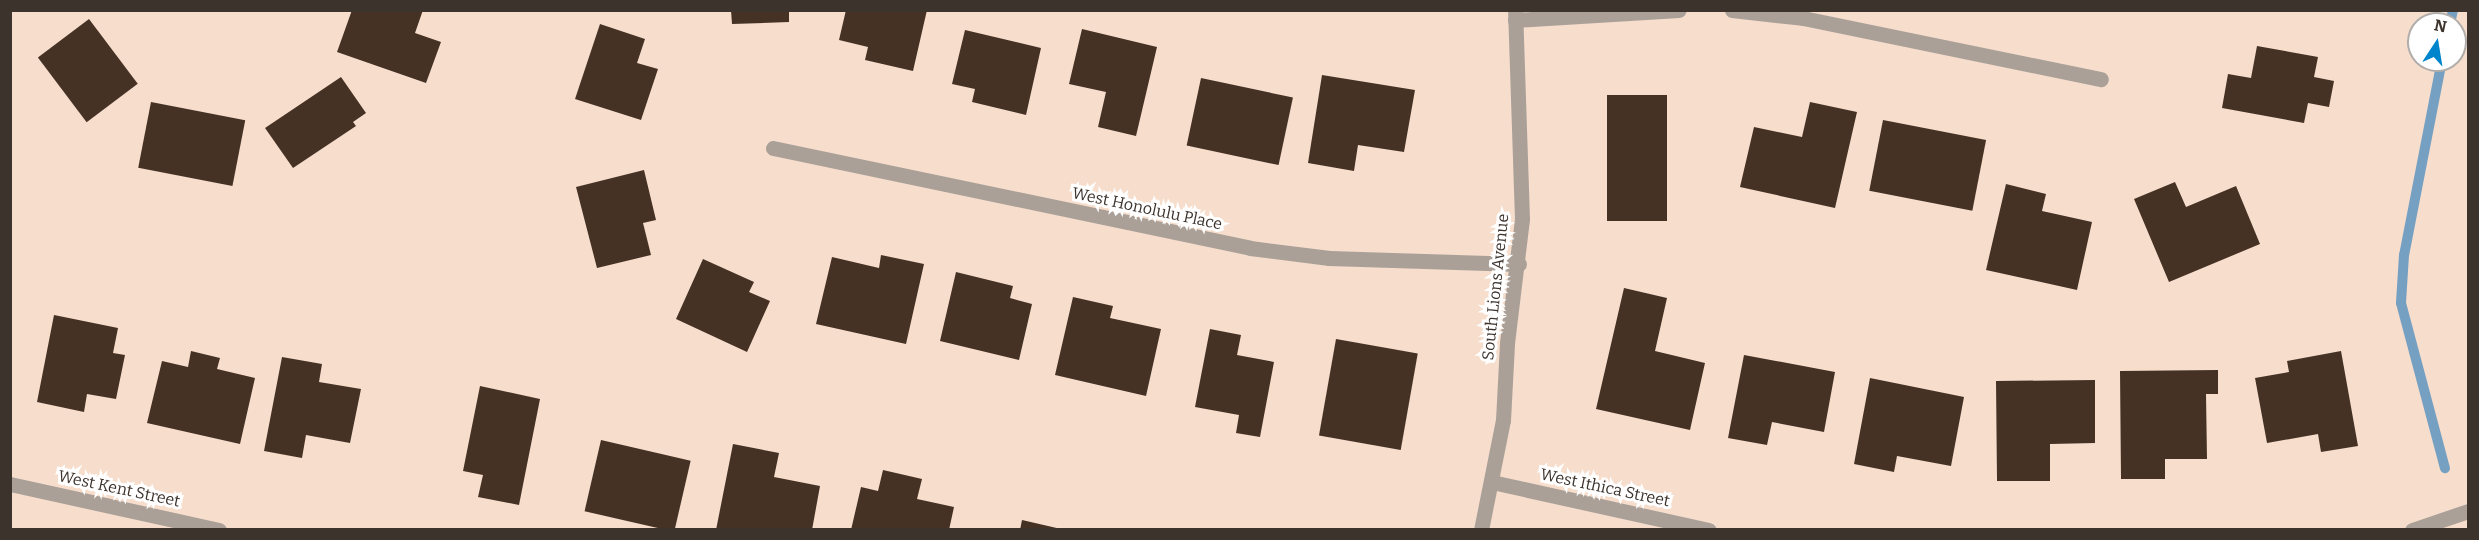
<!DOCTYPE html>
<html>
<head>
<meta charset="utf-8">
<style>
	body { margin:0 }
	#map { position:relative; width:2479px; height:540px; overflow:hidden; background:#f6ddcc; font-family:Bitter,serif }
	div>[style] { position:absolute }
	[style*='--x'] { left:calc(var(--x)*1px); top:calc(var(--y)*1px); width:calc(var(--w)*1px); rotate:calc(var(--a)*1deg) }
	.stream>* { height:10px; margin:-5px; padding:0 5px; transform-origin:5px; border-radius:5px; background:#76a0c2 }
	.building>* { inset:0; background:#463225; transform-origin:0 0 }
	.minor>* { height:15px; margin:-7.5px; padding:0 7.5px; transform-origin:7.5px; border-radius:7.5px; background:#aaa098 }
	span { translate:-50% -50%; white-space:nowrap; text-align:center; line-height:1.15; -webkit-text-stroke:6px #fff; paint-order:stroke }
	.street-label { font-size:16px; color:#3d332d }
	.frame { position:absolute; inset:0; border:12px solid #3d332d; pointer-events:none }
	.north { position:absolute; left:2407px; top:12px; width:60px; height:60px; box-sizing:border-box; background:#fff; border:2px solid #b1adab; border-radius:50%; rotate:12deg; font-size:16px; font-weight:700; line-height:24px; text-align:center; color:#3d332d }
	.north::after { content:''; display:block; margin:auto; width:21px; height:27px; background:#0084cb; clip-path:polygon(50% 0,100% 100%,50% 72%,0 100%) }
</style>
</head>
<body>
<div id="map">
	<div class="stream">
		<i style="--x:2450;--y:24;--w:14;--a:-78"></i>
		<i style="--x:2442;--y:60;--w:199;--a:101"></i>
		<i style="--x:2404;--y:255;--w:48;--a:93.6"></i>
		<i style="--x:2401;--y:303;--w:171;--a:75.1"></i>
	</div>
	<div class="building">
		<i style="clip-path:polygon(352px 10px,423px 10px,415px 33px,441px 42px,426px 83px,337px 52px)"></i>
		<i style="clip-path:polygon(731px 10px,789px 10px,789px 22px,732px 24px)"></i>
		<i style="clip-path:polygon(846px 10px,927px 10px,913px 71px,865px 60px,868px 47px,839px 40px)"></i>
		<i style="left:89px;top:19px;width:81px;height:64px;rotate:53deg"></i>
		<i style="clip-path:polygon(600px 24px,645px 39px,637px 63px,658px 69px,641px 120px,575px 99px)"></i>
		<i style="clip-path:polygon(1082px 29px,1157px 47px,1136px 136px,1098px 127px,1106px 92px,1069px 84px)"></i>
		<i style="clip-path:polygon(965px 30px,1041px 48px,1026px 115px,972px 102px,975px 89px,952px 84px)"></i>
		<i style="clip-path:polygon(2257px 46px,2318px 57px,2314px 77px,2334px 81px,2329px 107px,2308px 103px,2304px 123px,2222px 108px,2228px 74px,2251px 78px)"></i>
		<i style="clip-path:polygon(1322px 75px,1415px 90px,1404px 152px,1358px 145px,1354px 171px,1308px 163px)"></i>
		<i style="clip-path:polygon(341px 77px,366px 113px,353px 122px,356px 126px,293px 168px,265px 128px)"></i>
		<i style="left:1201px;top:78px;width:94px;height:69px;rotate:12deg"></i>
		<i style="left:1607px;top:95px;width:60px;height:126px"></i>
		<i style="left:151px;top:102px;width:96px;height:67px;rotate:11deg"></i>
		<i style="clip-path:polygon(1810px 102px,1857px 112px,1835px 208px,1740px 187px,1754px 127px,1802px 137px)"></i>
		<i style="left:1883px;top:120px;width:105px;height:72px;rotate:11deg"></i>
		<i style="clip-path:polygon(644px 170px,656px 220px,643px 223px,651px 255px,597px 268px,576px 187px)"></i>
		<i style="clip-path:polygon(2175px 182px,2186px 207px,2236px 186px,2260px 244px,2169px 282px,2134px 199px)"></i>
		<i style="clip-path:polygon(2006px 184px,2046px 194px,2042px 211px,2092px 222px,2077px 290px,1986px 270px)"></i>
		<i style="clip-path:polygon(881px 255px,924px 264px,906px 344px,816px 324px,832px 257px,879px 268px)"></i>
		<i style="clip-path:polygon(703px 259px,754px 282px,749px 292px,770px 301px,747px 352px,676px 319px)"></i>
		<i style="clip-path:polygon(956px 272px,1013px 286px,1010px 298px,1032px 304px,1019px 360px,940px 341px)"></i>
		<i style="clip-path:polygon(1624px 288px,1667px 298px,1655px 351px,1705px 363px,1690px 430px,1596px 409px)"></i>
		<i style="clip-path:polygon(1073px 297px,1113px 306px,1110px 318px,1161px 329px,1146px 396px,1055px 375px)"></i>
		<i style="clip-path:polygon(54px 315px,118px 328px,113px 353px,125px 355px,116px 399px,87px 394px,84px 412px,37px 402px)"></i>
		<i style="clip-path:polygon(1210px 329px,1241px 335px,1237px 355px,1274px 362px,1260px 437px,1236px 433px,1239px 415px,1195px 407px)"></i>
		<i style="left:1336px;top:339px;width:83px;height:98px;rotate:10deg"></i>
		<i style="clip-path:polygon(191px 351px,220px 358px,217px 369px,255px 378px,240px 444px,147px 423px,162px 361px,188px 367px)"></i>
		<i style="clip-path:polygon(2341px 351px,2358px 446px,2321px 452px,2318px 434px,2267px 443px,2255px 378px,2289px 372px,2287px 361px)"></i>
		<i style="clip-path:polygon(1744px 355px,1835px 372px,1824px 432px,1772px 422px,1767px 445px,1728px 438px)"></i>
		<i style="clip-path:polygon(282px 357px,322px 364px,319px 382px,361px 389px,350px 443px,306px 435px,302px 458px,264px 451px)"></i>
		<i style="clip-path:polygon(2218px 370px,2218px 394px,2206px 394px,2207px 459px,2165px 459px,2165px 479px,2121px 479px,2120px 371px)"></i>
		<i style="clip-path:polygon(1870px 378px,1964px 397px,1951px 466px,1897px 456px,1894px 472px,1854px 464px)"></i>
		<i style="clip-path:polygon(2095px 380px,2095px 443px,2050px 444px,2050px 481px,1997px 481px,1996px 381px)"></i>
		<i style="clip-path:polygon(480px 386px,540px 399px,519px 505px,478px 497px,483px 475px,463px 471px)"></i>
		<i style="left:601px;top:440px;width:92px;height:73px;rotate:13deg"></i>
		<i style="clip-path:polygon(733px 444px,779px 453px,774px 477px,820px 486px,812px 530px,716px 530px)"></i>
		<i style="clip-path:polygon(883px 470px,922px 479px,917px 499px,954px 507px,949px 530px,851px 530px,861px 487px,878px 491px)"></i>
		<i style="clip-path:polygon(1022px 520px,1061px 529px,1061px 530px,1020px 530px)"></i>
	</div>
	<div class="minor">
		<i style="--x:1732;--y:10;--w:71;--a:6.4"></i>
		<i style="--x:1803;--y:18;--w:304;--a:11.6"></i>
		<i style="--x:1515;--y:20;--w:164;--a:-3.5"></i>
		<i style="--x:773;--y:148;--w:487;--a:11.8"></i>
		<i style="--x:1250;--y:248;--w:80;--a:7.2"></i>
		<i style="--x:1329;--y:258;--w:190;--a:1.8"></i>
		<i style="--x:1492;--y:482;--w:222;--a:12.5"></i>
		<i style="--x:10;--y:484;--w:214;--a:12.4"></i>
		<i style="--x:1481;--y:530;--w:112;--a:-78.7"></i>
		<i style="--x:1503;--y:420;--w:77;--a:-87"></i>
		<i style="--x:1507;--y:343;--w:125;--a:-83.1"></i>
		<i style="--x:1522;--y:219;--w:209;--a:-91.9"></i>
		<i style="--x:2412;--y:530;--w:59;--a:-18.7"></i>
	</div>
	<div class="street-label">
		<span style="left:1147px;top:209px;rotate:12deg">West Honolulu Place</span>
		<span style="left:1496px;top:287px;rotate:-84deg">South Lions Avenue</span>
		<span style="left:1605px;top:488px;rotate:12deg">West Ithica Street</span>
		<span style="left:119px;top:489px;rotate:12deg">West Kent Street</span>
	</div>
	<div class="frame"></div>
	<div class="north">N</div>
</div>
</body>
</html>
